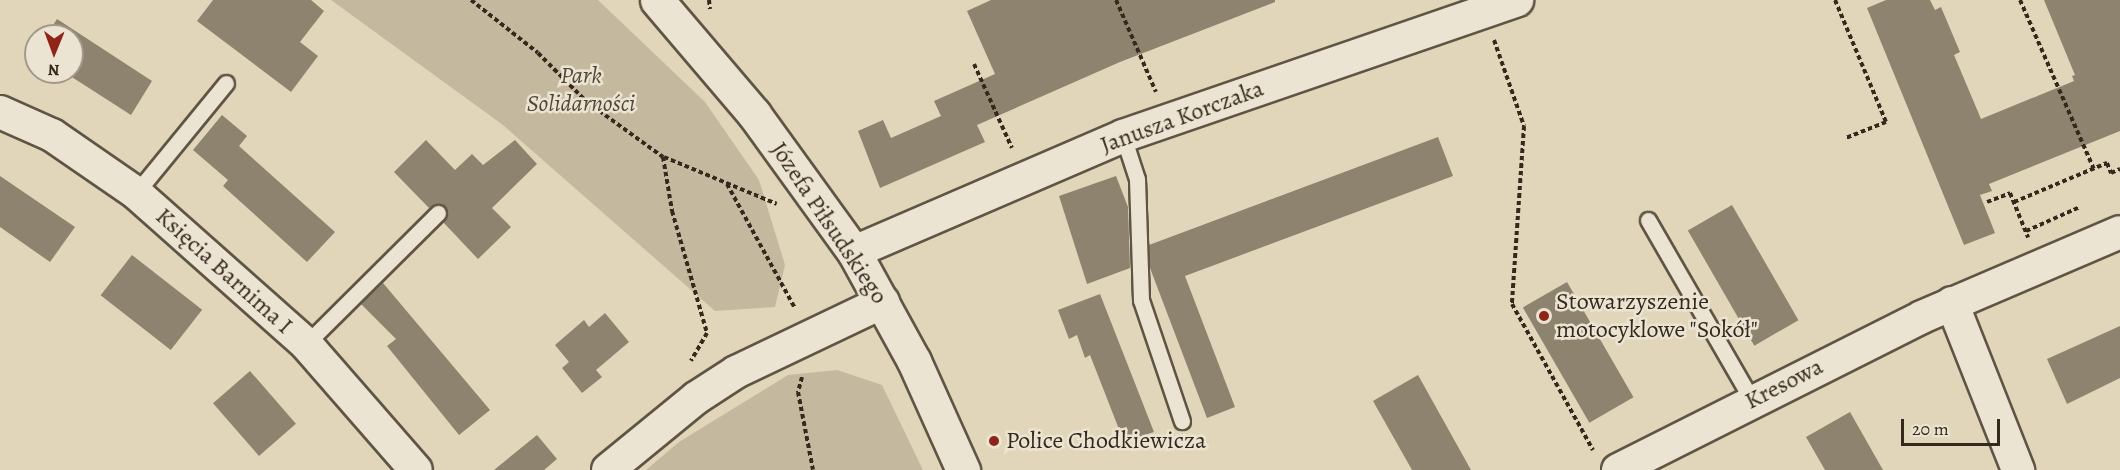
<!DOCTYPE html>
<html>
<head>
<meta charset="utf-8">
<style>
	body { margin:0 }
	#map { position:relative; width:2120px; height:470px; overflow:hidden; background:#e1d6b9; font-family:Alegreya,serif }
	div>[style] { position:absolute }
	[style*='--x'] { left:calc(var(--x)*1px); top:calc(var(--y)*1px); width:calc(var(--w)*1px); rotate:calc(var(--a)*1deg) }
	.green>* { inset:0; background:#c4b99e }
	.building>* { inset:0; background:#8e836e; transform-origin:0 0 }
	.path>* { height:4px; margin-top:-2px; transform-origin:0; background:repeating-linear-gradient(90deg,#35291d 0 4.5px,transparent 0 7.5px) }
	.roads { filter:drop-shadow(2px 0 #605444) drop-shadow(-2px 0 #605444) drop-shadow(0 2px #605444) drop-shadow(0 -2px #605444) }
	.lane>* { height:15px; margin:-7.5px; padding:0 7.5px; transform-origin:7.5px; border-radius:7.5px; background:#ece4d2 }
	.street>* { height:32px; margin:-16px; padding:0 16px; transform-origin:16px; border-radius:16px; background:#ece4d2 }
	.secondary>* { height:33px; margin:-16.5px; padding:0 16.5px; transform-origin:16.5px; border-radius:16.5px; background:#ece4d2 }
	.dots>* { width:16px; height:16px; translate:-50% -50%; box-sizing:border-box; border:3px solid #ece4d2; border-radius:50% }
	span { translate:-50% -50%; white-space:nowrap; text-align:center; line-height:1.15; -webkit-text-stroke:5px #ece4d2; paint-order:stroke }
	.park-label { font-size:24px; color:#524637; font-style:italic }
	.street-label { font-size:24px; color:#35291d }
	.poi-label { font-size:24px; color:#35291d }
	.left { translate:0 -50%; text-align:left }
	.north { position:absolute; left:24px; top:24px; width:60px; height:60px; box-sizing:border-box; background:#ece4d2; border:2px solid #a3998a; border-radius:50%; rotate:181deg; font-size:16px; font-weight:700; line-height:24px; text-align:center; color:#35291d }
	.north::after { content:''; display:block; margin:auto; width:21px; height:27px; background:#8f2418; clip-path:polygon(50% 0,100% 100%,50% 72%,0 100%) }
	.scale { position:absolute; left:1901px; top:419px; width:99px; height:27px; box-sizing:border-box; border:3px solid #35291d; border-top:0; padding-left:8px; font-size:18px; line-height:21px; white-space:nowrap; color:#35291d; -webkit-text-stroke:4px #ece4d2; paint-order:stroke }
</style>
</head>
<body>
<div id="map">
	<div class="green">
		<i style="clip-path:polygon(331px 0,598px 0,705px 102px,759px 180px,785px 265px,775px 307px,715px 311px,503px 125px)"></i>
		<i style="clip-path:polygon(837px 370px,882px 385px,923px 470px,646px 470px,679px 442px,788px 375px)"></i>
	</div>
	<div class="building">
		<i style="clip-path:polygon(213px 0,311px 0,324px 11px,300px 42px,318px 56px,291px 92px,197px 21px)"></i>
		<i style="clip-path:polygon(991px 0,1275px 0,1275px 2px,1120px 62px,977px 125px,985px 142px,880px 188px,858px 131px,883px 120px,891px 138px,941px 116px,934px 101px,995px 74px,967px 11px)"></i>
		<i style="clip-path:polygon(1886px 0,1930px 0,1935px 10px,1941px 7px,1960px 52px,1954px 55px,1981px 119px,2074px 81px,2072px 76px,2075px 75px,2044px 0,2120px 0,2120px 131px,1989px 184px,1992px 191px,1980px 195px,1995px 233px,1964px 245px,1867px 8px)"></i>
		<i style="clip-path:polygon(57px 19px,152px 81px,131px 115px,64px 72px,72px 72px,72px 36px,46px 36px)"></i>
		<i style="clip-path:polygon(222px 115px,247px 136px,239px 146px,335px 232px,307px 262px,223px 186px,228px 180px,193px 150px)"></i>
		<i style="clip-path:polygon(1438px 137px,1453px 176px,1185px 276px,1235px 407px,1207px 418px,1150px 268px,1149px 245px)"></i>
		<i style="clip-path:polygon(426px 140px,455px 170px,472px 154px,483px 165px,515px 140px,537px 164px,492px 208px,511px 227px,478px 259px,443px 222px,447px 215px,445px 207px,436px 204px,429px 208px,394px 172px)"></i>
		<i style="clip-path:polygon(0 176px,75px 227px,50px 262px,0 227px)"></i>
		<i style="clip-path:polygon(1116px 176px,1128px 207px,1130px 268px,1087px 284px,1059px 196px)"></i>
		<i style="left:1732px;top:205px;width:133px;height:51px;rotate:60deg"></i>
		<i style="left:132px;top:255px;width:89px;height:51px;rotate:38deg"></i>
		<i style="left:1567px;top:282px;width:133px;height:51px;rotate:60deg"></i>
		<i style="clip-path:polygon(383px 283px,490px 410px,459px 435px,387px 346px,396px 339px,361px 304px)"></i>
		<i style="clip-path:polygon(1100px 294px,1154px 432px,1124px 442px,1090px 355px,1085px 358px,1077px 335px,1069px 339px,1058px 310px)"></i>
		<i style="clip-path:polygon(605px 313px,629px 342px,596px 370px,602px 377px,582px 393px,562px 368px,569px 362px,555px 345px,584px 320px,589px 327px)"></i>
		<i style="clip-path:polygon(2120px 326px,2120px 378px,2067px 404px,2047px 359px)"></i>
		<i style="left:250px;top:371px;width:70px;height:49px;rotate:49deg"></i>
		<i style="clip-path:polygon(1418px 375px,1471px 470px,1412px 470px,1373px 401px)"></i>
		<i style="clip-path:polygon(1850px 412px,1883px 470px,1825px 470px,1806px 437px)"></i>
		<i style="clip-path:polygon(537px 435px,557px 459px,544px 470px,494px 470px)"></i>
	</div>
	<div class="path">
		<i style="--x:471;--y:0;--w:85;--a:38.3"></i>
		<i style="--x:538;--y:53;--w:69;--a:45"></i>
		<i style="--x:587;--y:102;--w:94;--a:35.9"></i>
		<i style="--x:663;--y:157;--w:55;--a:80.5"></i>
		<i style="--x:672;--y:211;--w:127;--a:74"></i>
		<i style="--x:707;--y:333;--w:32;--a:120"></i>
		<i style="--x:709;--y:0;--w:9;--a:84"></i>
		<i style="--x:1116;--y:0;--w:100;--a:66.5"></i>
		<i style="--x:1835;--y:0;--w:132;--a:67.3"></i>
		<i style="--x:1886;--y:122;--w:43;--a:158.2"></i>
		<i style="--x:2020;--y:0;--w:184;--a:66.4"></i>
		<i style="--x:1494;--y:40;--w:91;--a:70.8"></i>
		<i style="--x:1524;--y:126;--w:178;--a:93.9"></i>
		<i style="--x:1512;--y:304;--w:167;--a:61"></i>
		<i style="--x:974;--y:64;--w:92;--a:65.7"></i>
		<i style="--x:664;--y:157;--w:122;--a:22.6"></i>
		<i style="--x:727;--y:184;--w:141;--a:61.3"></i>
		<i style="--x:1987;--y:202;--w:25;--a:-21"></i>
		<i style="--x:2010;--y:193;--w:48;--a:67.8"></i>
		<i style="--x:2014;--y:202;--w:101;--a:-22.8"></i>
		<i style="--x:2107;--y:163;--w:11;--a:68"></i>
		<i style="--x:2111;--y:173;--w:10;--a:-24"></i>
		<i style="--x:2026;--y:231;--w:59;--a:-24"></i>
		<i style="--x:802;--y:377;--w:16;--a:105"></i>
		<i style="--x:798;--y:392;--w:79;--a:79.1"></i>
	</div>
	<div class="roads">
		<div class="lane">
			<i style="--x:1123;--y:136;--w:45;--a:72"></i>
			<i style="--x:1137;--y:179;--w:121;--a:88.1"></i>
			<i style="--x:1141;--y:300;--w:128;--a:71.3"></i>
			<i style="--x:136;--y:193;--w:142;--a:-50.7"></i>
			<i style="--x:1648;--y:220;--w:208;--a:60"></i>
			<i style="--x:306;--y:344;--w:186;--a:-44.8"></i>
		</div>
		<div class="street">
			<i style="--x:0;--y:112;--w:57;--a:23.9"></i>
			<i style="--x:52;--y:135;--w:102;--a:34.6"></i>
			<i style="--x:136;--y:193;--w:227;--a:41.6"></i>
			<i style="--x:306;--y:344;--w:167;--a:48.9"></i>
			<i style="--x:854;--y:252;--w:293;--a:-23.3"></i>
			<i style="--x:1123;--y:136;--w:417;--a:-19"></i>
			<i style="--x:1952;--y:303;--w:180;--a:68.4"></i>
			<i style="--x:608;--y:470;--w:114;--a:-39.3"></i>
			<i style="--x:696;--y:398;--w:48;--a:-33"></i>
			<i style="--x:736;--y:372;--w:163;--a:-25.5"></i>
			<i style="--x:1618;--y:470;--w:340;--a:-26.7"></i>
			<i style="--x:1922;--y:317;--w:215;--a:-23.2"></i>
		</div>
		<div class="secondary">
			<i style="--x:657;--y:0;--w:150;--a:49.6"></i>
			<i style="--x:754;--y:114;--w:170;--a:54.1"></i>
			<i style="--x:854;--y:252;--w:124;--a:61.2"></i>
			<i style="--x:914;--y:361;--w:120;--a:65.8"></i>
		</div>
	</div>
	<div class="dots">
		<i style="left:1544px;top:316px;background:#8f2418"></i>
		<i style="left:994px;top:441px;background:#8f2418"></i>
	</div>
	<div class="park-label">
		<span style="left:581px;top:90px">Park<br>Solidarności</span>
	</div>
	<div class="street-label">
		<span style="left:1182px;top:117px;rotate:-20deg">Janusza Korczaka</span>
		<span style="left:829px;top:223px;rotate:56deg">Józefa Piłsudskiego</span>
		<span style="left:224px;top:271px;rotate:42deg">Księcia Barnima I</span>
		<span style="left:1784px;top:384px;rotate:-27deg">Kresowa</span>
	</div>
	<div class="poi-label">
		<span class="left" style="left:1556px;top:316px">Stowarzyszenie<br>motocyklowe "Sokół"</span>
		<span class="left" style="left:1006px;top:441px">Police Chodkiewicza</span>
	</div>
	<div class="north">N</div>
	<div class="scale">20 m</div>
</div>
</body>
</html>
